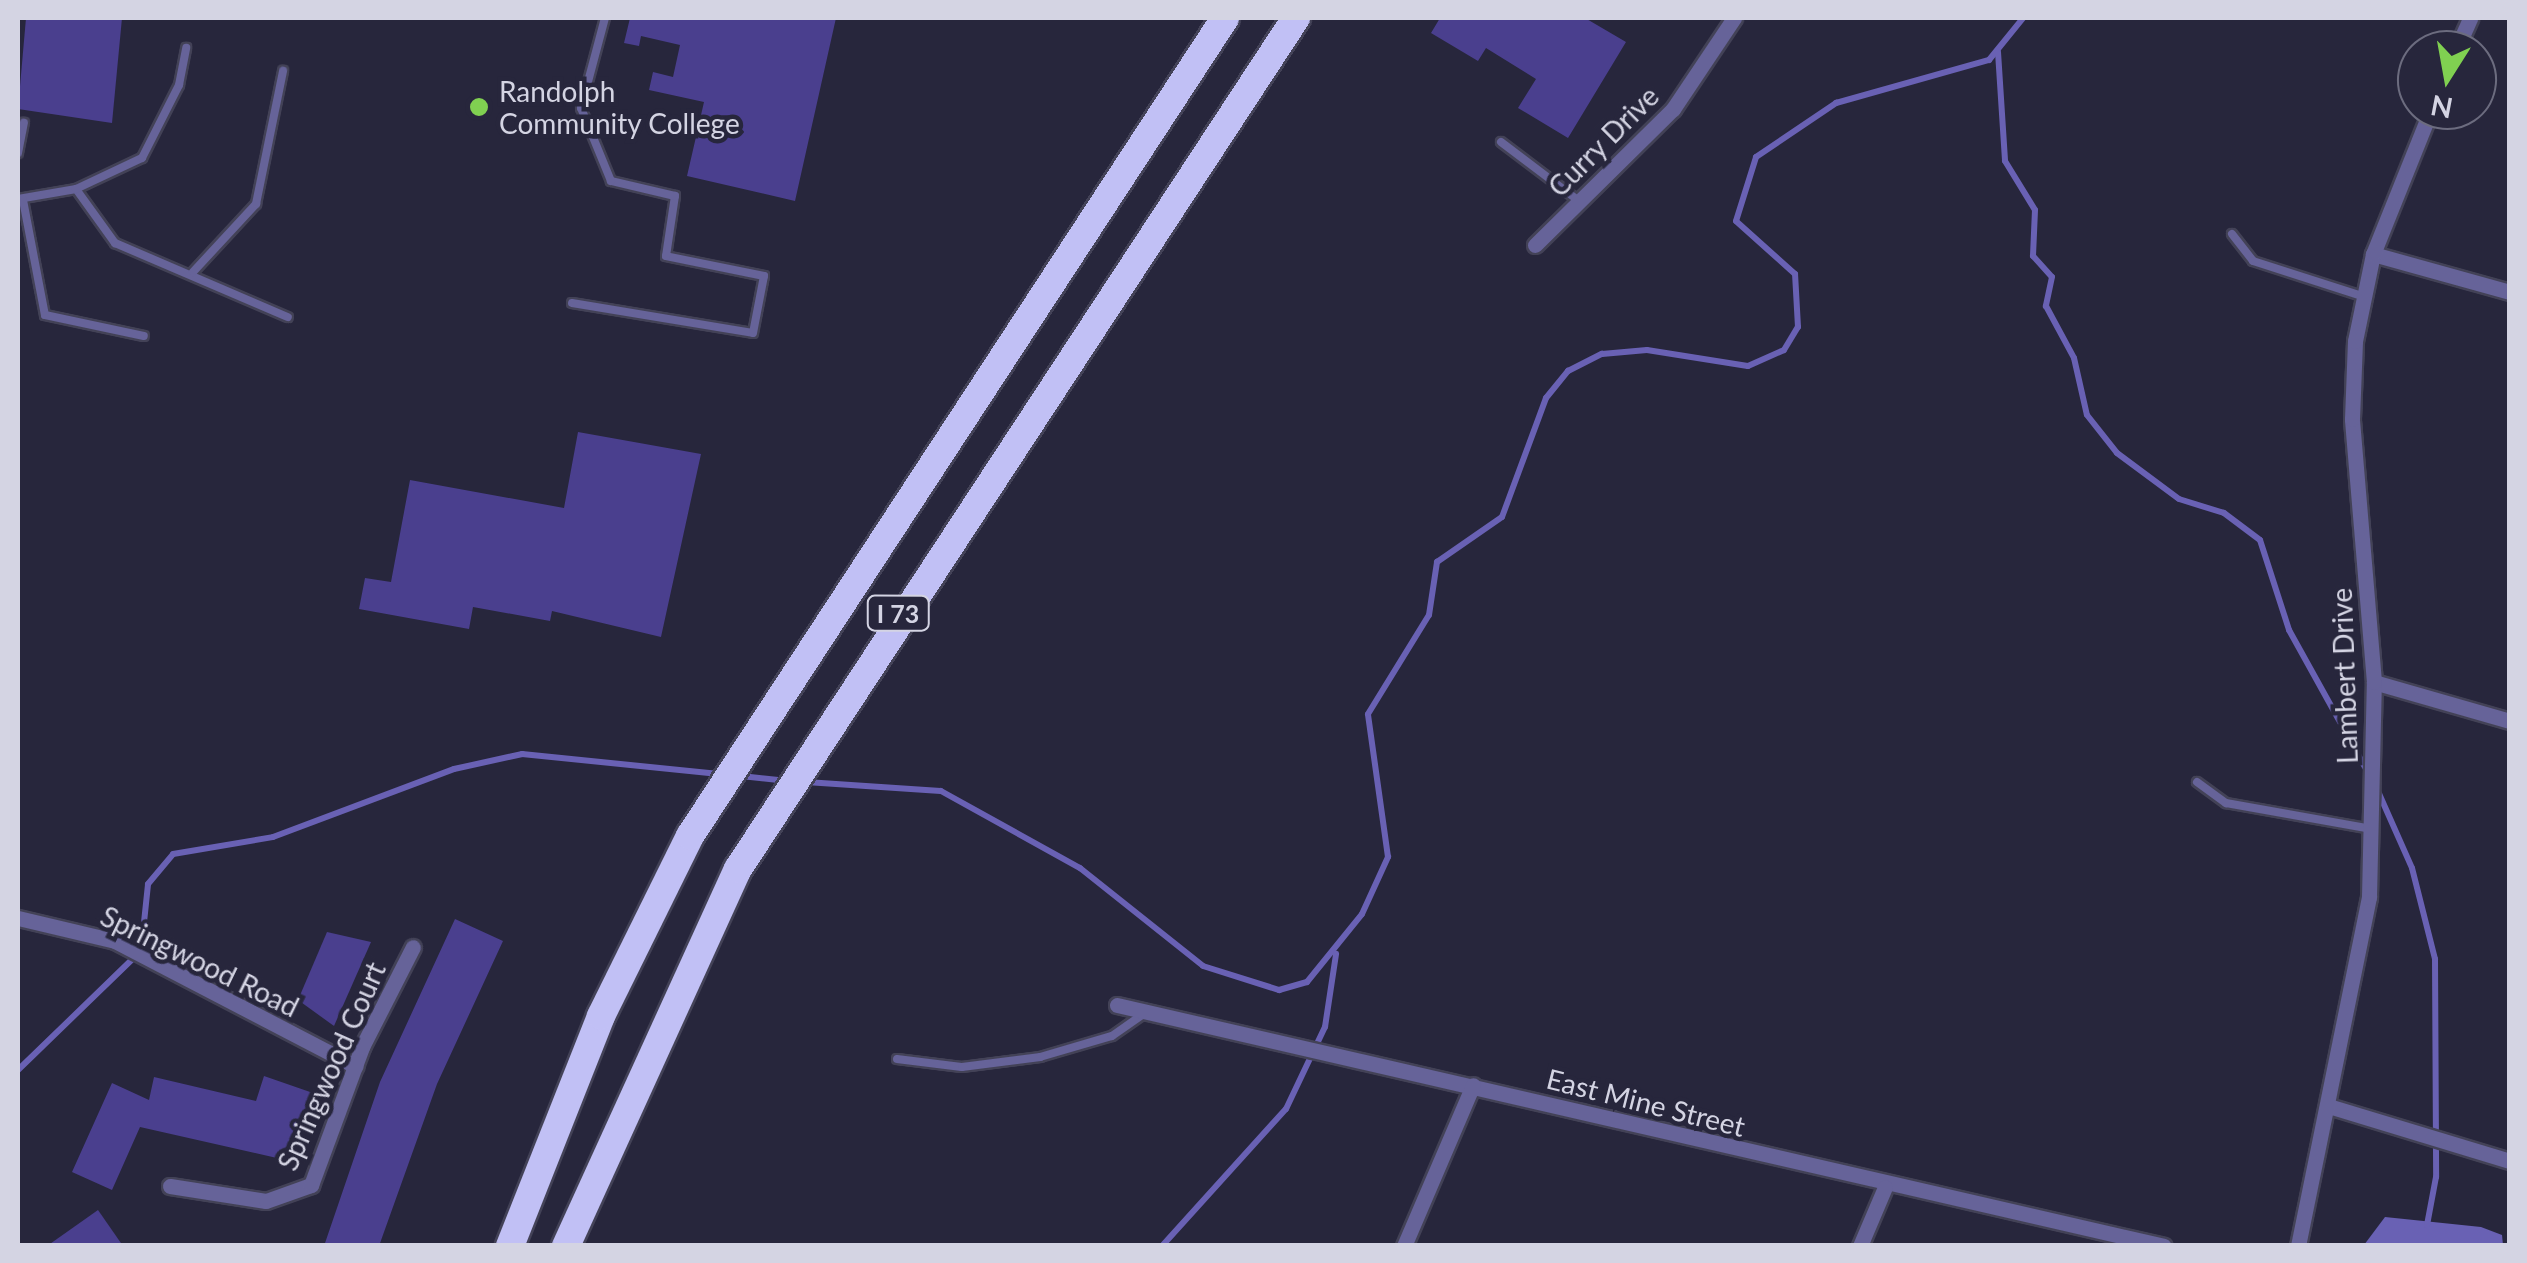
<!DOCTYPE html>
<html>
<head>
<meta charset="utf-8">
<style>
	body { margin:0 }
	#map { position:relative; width:2527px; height:1263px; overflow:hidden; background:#27263c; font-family:Lato,sans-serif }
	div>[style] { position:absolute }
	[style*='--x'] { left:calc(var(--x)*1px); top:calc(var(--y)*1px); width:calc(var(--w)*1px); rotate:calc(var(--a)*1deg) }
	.water>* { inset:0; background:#6961b4 }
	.stream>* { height:6px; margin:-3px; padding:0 3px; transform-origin:3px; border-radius:3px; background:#6961b4 }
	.building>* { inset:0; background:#4a3f8e }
	.roads { filter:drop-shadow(2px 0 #434257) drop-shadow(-2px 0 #434257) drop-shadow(0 2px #434257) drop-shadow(0 -2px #434257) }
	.lane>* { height:8px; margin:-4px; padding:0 4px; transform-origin:4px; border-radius:4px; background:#666399 }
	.street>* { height:15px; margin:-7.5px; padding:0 7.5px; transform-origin:7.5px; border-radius:7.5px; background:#666399 }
	.highway>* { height:28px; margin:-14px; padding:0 14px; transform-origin:14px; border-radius:14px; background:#c1c0f5 }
	.dots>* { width:28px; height:28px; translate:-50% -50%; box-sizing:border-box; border:5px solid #27263c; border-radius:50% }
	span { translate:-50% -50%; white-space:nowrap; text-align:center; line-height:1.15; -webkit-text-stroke:9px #27263c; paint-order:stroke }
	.shield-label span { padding:2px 8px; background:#27263c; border:2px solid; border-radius:8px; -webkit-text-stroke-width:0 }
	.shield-label { font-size:25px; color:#d4d4e3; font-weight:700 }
	.poi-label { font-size:28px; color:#d4d4e3 }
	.left { translate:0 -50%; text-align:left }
	.street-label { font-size:28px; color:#d4d4e3 }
	.frame { position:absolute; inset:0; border:20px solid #d4d4e3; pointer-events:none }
	.north { position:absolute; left:2397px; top:30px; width:100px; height:100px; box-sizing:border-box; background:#27263c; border:2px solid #6c6c7f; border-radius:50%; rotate:191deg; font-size:28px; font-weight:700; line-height:40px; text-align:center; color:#d4d4e3 }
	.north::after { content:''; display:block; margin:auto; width:35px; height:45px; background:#80d051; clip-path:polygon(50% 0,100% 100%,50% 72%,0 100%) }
</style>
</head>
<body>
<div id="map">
	<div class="water">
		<i style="clip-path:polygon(2385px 1217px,2481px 1227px,2502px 1235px,2503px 1245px,2364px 1245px)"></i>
	</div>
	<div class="stream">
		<i style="--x:1998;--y:52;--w:109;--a:86.3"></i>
		<i style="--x:2005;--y:161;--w:57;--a:58.5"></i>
		<i style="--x:2035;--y:210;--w:46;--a:92.5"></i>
		<i style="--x:2033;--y:256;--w:28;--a:48"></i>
		<i style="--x:2052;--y:277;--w:30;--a:102"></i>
		<i style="--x:2046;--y:306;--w:59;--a:61.7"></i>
		<i style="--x:2074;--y:358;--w:58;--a:77.2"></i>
		<i style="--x:2087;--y:415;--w:48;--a:51.7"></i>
		<i style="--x:2117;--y:453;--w:77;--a:36.6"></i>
		<i style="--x:2179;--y:499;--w:47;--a:17.3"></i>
		<i style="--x:2224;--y:513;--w:45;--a:36.9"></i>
		<i style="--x:2260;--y:540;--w:95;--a:72.1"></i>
		<i style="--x:2289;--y:630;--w:159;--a:61"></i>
		<i style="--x:741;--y:776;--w:47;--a:6.1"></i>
		<i style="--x:806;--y:782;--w:135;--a:3.8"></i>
		<i style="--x:941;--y:791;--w:159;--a:29"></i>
		<i style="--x:1080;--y:868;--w:157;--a:38.5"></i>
		<i style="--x:1203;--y:966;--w:80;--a:17.5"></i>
		<i style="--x:1279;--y:990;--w:29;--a:-16"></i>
		<i style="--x:1307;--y:982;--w:87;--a:-51"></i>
		<i style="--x:1362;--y:914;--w:63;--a:-65.5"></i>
		<i style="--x:1388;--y:857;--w:144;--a:-98"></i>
		<i style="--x:1368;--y:714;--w:116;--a:-58.4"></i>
		<i style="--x:1429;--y:615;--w:54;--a:-81.4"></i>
		<i style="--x:1437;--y:562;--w:79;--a:-34.7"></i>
		<i style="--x:1502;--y:517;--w:127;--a:-69.7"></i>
		<i style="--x:1546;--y:398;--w:35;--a:-51"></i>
		<i style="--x:1568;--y:371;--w:38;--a:-27"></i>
		<i style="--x:1602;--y:354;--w:45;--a:-5.1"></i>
		<i style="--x:1647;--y:350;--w:102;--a:9"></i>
		<i style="--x:1748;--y:366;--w:39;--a:-24"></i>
		<i style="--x:1784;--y:350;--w:27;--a:-59"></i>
		<i style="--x:1798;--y:327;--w:53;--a:-93.2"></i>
		<i style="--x:1795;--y:274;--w:79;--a:-138.1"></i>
		<i style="--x:1736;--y:221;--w:67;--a:-72.6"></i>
		<i style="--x:1756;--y:157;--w:97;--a:-34"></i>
		<i style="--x:1836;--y:103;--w:159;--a:-15.7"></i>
		<i style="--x:1989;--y:60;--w:54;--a:-51"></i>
		<i style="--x:2377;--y:789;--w:86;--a:66.1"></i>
		<i style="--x:2412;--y:868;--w:94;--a:75.8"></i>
		<i style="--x:2435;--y:959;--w:218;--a:89.7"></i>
		<i style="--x:2436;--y:1177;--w:49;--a:100.6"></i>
		<i style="--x:18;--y:1070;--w:171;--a:-44.1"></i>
		<i style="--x:141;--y:951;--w:67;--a:-84"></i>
		<i style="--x:148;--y:884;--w:39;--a:-50"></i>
		<i style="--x:173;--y:854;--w:101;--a:-9.6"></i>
		<i style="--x:273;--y:837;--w:193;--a:-20.6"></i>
		<i style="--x:454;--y:769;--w:70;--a:-12.4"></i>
		<i style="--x:522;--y:754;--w:198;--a:5.8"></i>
		<i style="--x:1162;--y:1246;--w:185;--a:-47.9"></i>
		<i style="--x:1286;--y:1109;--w:91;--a:-64.6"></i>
		<i style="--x:1325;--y:1027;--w:74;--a:-81.4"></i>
	</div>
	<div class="building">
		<i style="clip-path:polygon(26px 18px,122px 18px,112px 123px,18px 109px)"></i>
		<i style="clip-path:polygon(630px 18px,836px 18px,795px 201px,687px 176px,704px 102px,649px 90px,653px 72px,673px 77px,680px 45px,641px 36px,639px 46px,624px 43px)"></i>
		<i style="clip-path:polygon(1440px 18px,1585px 18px,1626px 42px,1568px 138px,1518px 108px,1536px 79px,1486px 48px,1478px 61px,1431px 33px)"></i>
		<i style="clip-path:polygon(578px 432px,701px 454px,661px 637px,552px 611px,550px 621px,473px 607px,469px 629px,359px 609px,365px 578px,391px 582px,410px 480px,564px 508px)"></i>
		<i style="clip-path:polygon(455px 919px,503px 941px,437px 1084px,379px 1246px,324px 1246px,380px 1082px)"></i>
		<i style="clip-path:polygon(327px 932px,371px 942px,334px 1026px,298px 1000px)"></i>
		<i style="clip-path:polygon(264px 1076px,313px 1093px,290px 1161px,140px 1127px,112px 1190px,72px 1172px,112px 1083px,149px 1100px,154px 1077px,256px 1101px)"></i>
		<i style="clip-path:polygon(98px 1210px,123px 1246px,47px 1246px)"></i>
	</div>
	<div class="roads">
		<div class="lane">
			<i style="--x:1501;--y:142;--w:98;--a:37.1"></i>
			<i style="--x:18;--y:153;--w:31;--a:-79"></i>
			<i style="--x:76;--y:189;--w:67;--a:54.2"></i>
			<i style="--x:115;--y:243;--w:188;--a:23.2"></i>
			<i style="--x:18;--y:199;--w:59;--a:-9.8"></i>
			<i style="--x:76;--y:189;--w:73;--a:-25.2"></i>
			<i style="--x:142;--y:158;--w:82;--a:-63.1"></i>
			<i style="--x:179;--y:85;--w:38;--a:-79"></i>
			<i style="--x:23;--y:200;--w:117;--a:79.2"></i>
			<i style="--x:45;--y:315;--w:101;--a:12"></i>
			<i style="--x:2232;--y:234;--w:34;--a:52"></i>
			<i style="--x:2253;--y:261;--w:114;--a:17.8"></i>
			<i style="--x:193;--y:272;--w:93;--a:-47.2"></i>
			<i style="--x:256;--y:204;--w:136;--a:-78.5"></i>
			<i style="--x:572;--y:303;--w:183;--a:9.4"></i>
			<i style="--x:753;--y:333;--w:58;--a:-79.1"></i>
			<i style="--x:764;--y:276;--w:100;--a:-168.5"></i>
			<i style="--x:666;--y:256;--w:61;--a:-81.5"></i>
			<i style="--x:675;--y:196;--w:66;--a:-166.8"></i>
			<i style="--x:611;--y:181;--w:79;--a:-112.3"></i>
			<i style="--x:581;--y:108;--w:93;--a:-75.1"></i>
			<i style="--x:2197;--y:782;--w:36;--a:36"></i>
			<i style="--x:2226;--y:803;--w:148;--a:10.1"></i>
			<i style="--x:897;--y:1059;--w:65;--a:7"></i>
			<i style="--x:962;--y:1067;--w:79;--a:-7.3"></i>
			<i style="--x:1040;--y:1057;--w:75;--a:-16.3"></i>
			<i style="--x:1112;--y:1036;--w:39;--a:-35"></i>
		</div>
		<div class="street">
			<i style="--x:2456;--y:50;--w:35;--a:-66"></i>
			<i style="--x:1535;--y:245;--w:194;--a:-44.6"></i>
			<i style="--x:1673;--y:109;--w:110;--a:-56.2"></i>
			<i style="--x:2373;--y:254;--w:142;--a:15.5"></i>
			<i style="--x:2374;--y:682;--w:141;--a:16"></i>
			<i style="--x:18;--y:918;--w:100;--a:13.3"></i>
			<i style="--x:115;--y:941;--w:271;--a:27.5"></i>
			<i style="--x:1117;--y:1005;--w:1074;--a:12.96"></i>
			<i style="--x:2332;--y:1107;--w:186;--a:16.9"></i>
			<i style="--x:170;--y:1186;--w:97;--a:8.9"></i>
			<i style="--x:266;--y:1201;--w:48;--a:-19.6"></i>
			<i style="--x:311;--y:1185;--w:147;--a:-69.7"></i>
			<i style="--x:362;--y:1047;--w:112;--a:-63"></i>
			<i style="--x:1404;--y:1246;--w:175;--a:-66.8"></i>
			<i style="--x:1860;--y:1246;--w:64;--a:-67"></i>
			<i style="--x:2298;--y:1246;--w:356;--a:-78.5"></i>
			<i style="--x:2369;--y:897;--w:215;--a:-88.7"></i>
			<i style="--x:2374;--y:682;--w:264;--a:-94.8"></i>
			<i style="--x:2352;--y:419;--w:78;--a:-87.8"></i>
			<i style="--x:2355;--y:341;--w:89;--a:-78.3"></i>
			<i style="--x:2373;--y:254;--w:155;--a:-68.1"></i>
		</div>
		<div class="highway">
			<i style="--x:510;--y:1246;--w:247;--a:-68.4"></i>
			<i style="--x:601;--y:1016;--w:201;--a:-63.7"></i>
			<i style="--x:690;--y:836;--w:977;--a:-56.81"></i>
			<i style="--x:566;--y:1246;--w:414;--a:-65.5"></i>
			<i style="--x:738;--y:869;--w:1018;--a:-56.75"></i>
		</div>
	</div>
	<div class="dots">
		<i style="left:479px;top:107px;background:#80d051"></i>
	</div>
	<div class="shield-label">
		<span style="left:898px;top:613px">I 73</span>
	</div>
	<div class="poi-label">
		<span class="left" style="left:499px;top:107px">Randolph<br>Community College</span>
	</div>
	<div class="street-label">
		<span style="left:1603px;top:141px;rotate:-45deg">Curry Drive</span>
		<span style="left:2344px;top:676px;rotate:-92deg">Lambert Drive</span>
		<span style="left:200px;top:961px;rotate:26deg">Springwood Road</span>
		<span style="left:331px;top:1066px;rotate:-66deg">Springwood Court</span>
		<span style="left:1646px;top:1102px;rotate:14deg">East Mine Street</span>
	</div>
	<div class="frame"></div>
	<div class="north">N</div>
</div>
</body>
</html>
